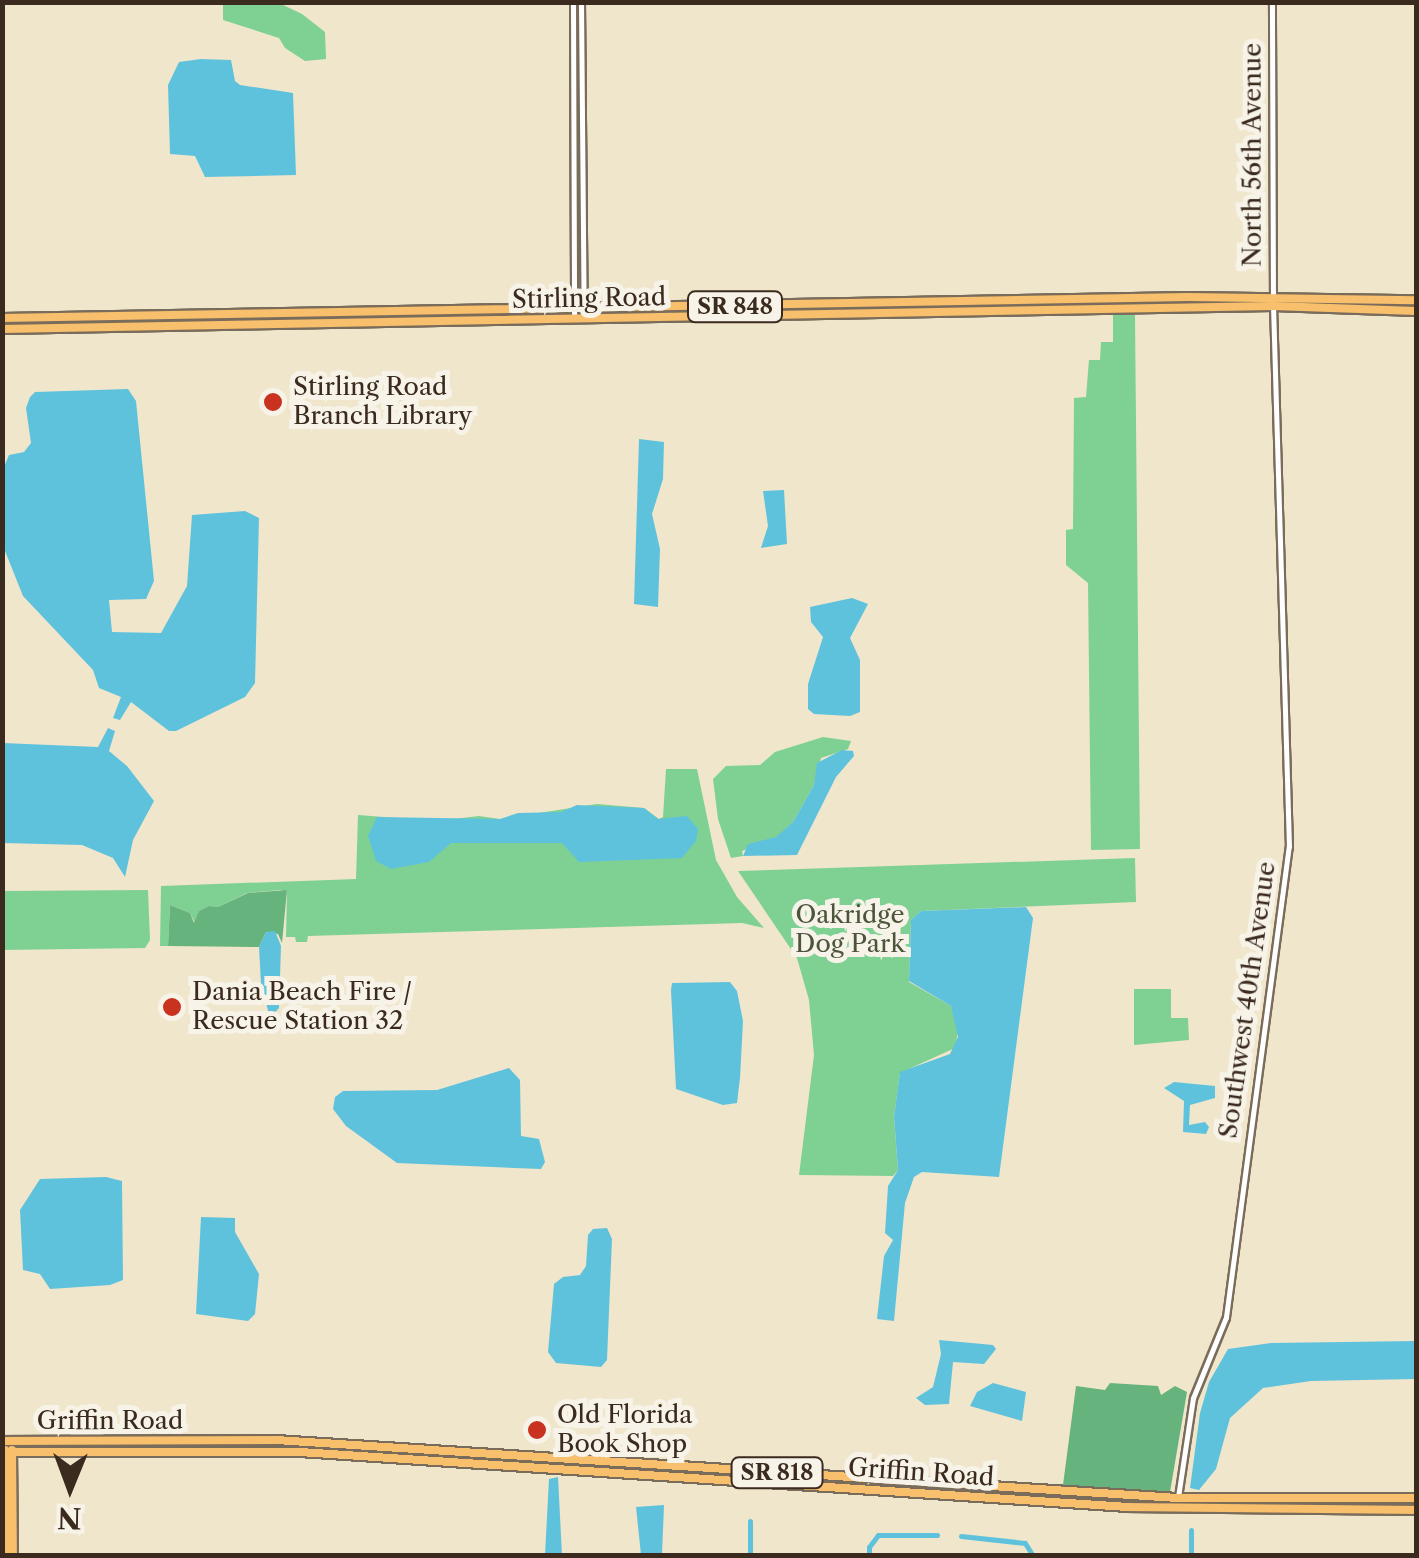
<!DOCTYPE html>
<html>
<head>
<meta charset="utf-8">
<style>
	body { margin:0 }
	#map { position:relative; width:1419px; height:1558px; overflow:hidden; background:#f0e6cb; font-family:"Libre Caslon Text",serif }
	div>[style] { position:absolute }
	[style*='--x'] { left:calc(var(--x)*1px); top:calc(var(--y)*1px); width:calc(var(--w)*1px); rotate:calc(var(--a)*1deg) }
	.green>* { inset:0; background:#7ed193 }
	.forest>* { inset:0; background:#66b37d }
	.water>* { inset:0; background:#5fc2dd }
	.canal>* { height:5px; margin:-2.5px; padding:0 2.5px; transform-origin:2.5px; border-radius:2.5px; background:#5fc2dd }
	.roads { filter:drop-shadow(2px 0 #7a6c5b) drop-shadow(-2px 0 #7a6c5b) drop-shadow(0 2px #7a6c5b) drop-shadow(0 -2px #7a6c5b) }
	.minor>* { height:5px; margin:-2.5px; padding:0 2.5px; transform-origin:2.5px; border-radius:2.5px; background:#fff }
	.major>* { height:8px; margin:-4px; padding:0 4px; transform-origin:4px; border-radius:4px; background:#f8bf6c }
	.dots>* { width:28px; height:28px; translate:-50% -50%; box-sizing:border-box; border:5px solid #f7f3e8; border-radius:50% }
	span { translate:-50% -50%; white-space:nowrap; text-align:center; line-height:1.15; -webkit-text-stroke:10px #f7f3e8; paint-order:stroke }
	.shield-label span { padding:2px 8px; background:#f7f3e8; border:2px solid; border-radius:8px; -webkit-text-stroke-width:0 }
	.shield-label { font-size:22px; color:#3b2a1e; font-weight:700 }
	.street-label { font-size:25px; color:#3b2a1e }
	.poi-label { font-size:25px; color:#3b2a1e }
	.left { translate:0 -50%; text-align:left }
	.park-label { font-size:25px; color:#4c543b }
	.frame { position:absolute; inset:0; border:5px solid #3b2a1e; pointer-events:none }
	.north { position:absolute; left:20px; top:1438px; width:100px; height:100px; -webkit-text-stroke:8px #f7f3e8; paint-order:stroke; rotate:181deg; font-size:28px; font-weight:700; line-height:40px; text-align:center; color:#3b2a1e }
	.north::after { content:''; display:block; margin:auto; width:35px; height:45px; background:#3b2a1e; clip-path:polygon(50% 0,100% 100%,50% 72%,0 100%) }
</style>
</head>
<body>
<div id="map">
	<div class="green">
		<i style="clip-path:polygon(223px 3px,279px 3px,302px 14px,325px 32px,326px 59px,305px 61px,285px 48px,279px 38px,223px 20px)"></i>
		<i style="clip-path:polygon(1113px 315px,1135px 315px,1140px 849px,1091px 850px,1088px 583px,1066px 565px,1066px 530px,1073px 529px,1074px 398px,1086px 397px,1089px 360px,1100px 360px,1101px 342px,1113px 342px)"></i>
		<i style="clip-path:polygon(823px 737px,851px 741px,848px 749px,821px 758px,814px 785px,793px 822px,777px 837px,742px 851px,743px 856px,731px 858px,718px 819px,713px 779px,726px 766px,760px 765px,775px 752px)"></i>
		<i style="clip-path:polygon(666px 769px,697px 769px,716px 860px,737px 897px,764px 928px,742px 923px,308px 936px,307px 942px,296px 942px,295px 937px,286px 937px,287px 891px,280px 890px,247px 893px,218px 907px,209px 906px,199px 911px,195px 923px,190px 913px,170px 905px,168px 946px,160px 946px,161px 886px,356px 879px,358px 815px,436px 821px,479px 816px,500px 819px,597px 804px,644px 808px,659px 819px,663px 817px)"></i>
		<i style="clip-path:polygon(1135px 858px,1136px 902px,921px 911px,911px 920px,909px 982px,951px 1006px,959px 1027px,955px 1048px,900px 1073px,894px 1117px,898px 1170px,893px 1176px,799px 1175px,814px 1055px,809px 1000px,797px 958px,738px 871px)"></i>
		<i style="clip-path:polygon(148px 890px,150px 940px,145px 948px,3px 950px,2px 891px)"></i>
		<i style="clip-path:polygon(1134px 989px,1171px 989px,1171px 1018px,1188px 1018px,1189px 1040px,1134px 1045px)"></i>
	</div>
	<div class="forest">
		<i style="clip-path:polygon(287px 890px,282px 943px,278px 934px,266px 932px,259px 947px,168px 946px,170px 905px,190px 913px,194px 923px,199px 911px,209px 906px,218px 907px,248px 893px)"></i>
		<i style="clip-path:polygon(1110px 1383px,1158px 1386px,1161px 1395px,1175px 1386px,1187px 1392px,1170px 1492px,1063px 1485px,1076px 1386px,1105px 1390px)"></i>
	</div>
	<div class="water">
		<i style="clip-path:polygon(201px 59px,231px 60px,235px 81px,240px 85px,293px 93px,296px 175px,205px 177px,195px 156px,170px 154px,168px 85px,179px 62px)"></i>
		<i style="clip-path:polygon(128px 389px,136px 401px,154px 581px,146px 599px,109px 600px,112px 632px,161px 633px,187px 586px,192px 515px,245px 511px,259px 518px,255px 683px,245px 697px,176px 731px,169px 731px,131px 702px,120px 720px,113px 718px,121px 697px,99px 688px,93px 670px,23px 596px,3px 546px,3px 469px,9px 455px,24px 452px,31px 443px,26px 408px,30px 397px,35px 392px)"></i>
		<i style="clip-path:polygon(639px 439px,664px 442px,663px 479px,652px 514px,660px 549px,658px 607px,634px 604px)"></i>
		<i style="clip-path:polygon(784px 490px,787px 544px,761px 548px,768px 526px,763px 491px)"></i>
		<i style="clip-path:polygon(852px 598px,868px 604px,850px 638px,860px 660px,860px 712px,850px 716px,814px 714px,808px 709px,808px 684px,823px 637px,811px 622px,810px 607px)"></i>
		<i style="clip-path:polygon(108px 728px,115px 731px,109px 751px,127px 766px,154px 801px,133px 840px,125px 877px,113px 858px,82px 845px,3px 843px,3px 743px,98px 747px)"></i>
		<i style="clip-path:polygon(842px 750px,853px 751px,854px 756px,836px 777px,797px 855px,743px 856px,748px 844px,776px 837px,793px 822px,814px 785px,817px 763px)"></i>
		<i style="clip-path:polygon(577px 805px,644px 808px,658px 819px,687px 816px,698px 829px,696px 841px,682px 858px,579px 862px,562px 843px,451px 843px,429px 862px,391px 869px,376px 861px,368px 836px,377px 817px,500px 819px,518px 813px,561px 812px)"></i>
		<i style="clip-path:polygon(1026px 907px,1033px 918px,999px 1177px,922px 1172px,914px 1177px,905px 1203px,894px 1321px,877px 1319px,884px 1256px,893px 1240px,885px 1233px,888px 1186px,898px 1170px,894px 1117px,900px 1072px,950px 1054px,958px 1037px,951px 1006px,909px 981px,911px 920px,921px 911px)"></i>
		<i style="clip-path:polygon(275px 931px,281px 946px,279px 1008px,270px 1018px,261px 984px,259px 947px,266px 932px)"></i>
		<i style="clip-path:polygon(730px 982px,737px 991px,743px 1021px,740px 1078px,737px 1103px,723px 1105px,676px 1089px,671px 990px,672px 983px)"></i>
		<i style="clip-path:polygon(509px 1068px,520px 1080px,521px 1136px,539px 1139px,545px 1162px,541px 1169px,397px 1163px,346px 1126px,333px 1109px,335px 1097px,343px 1091px,437px 1090px)"></i>
		<i style="clip-path:polygon(1174px 1082px,1215px 1086px,1215px 1098px,1190px 1105px,1189px 1125px,1205px 1122px,1209px 1127px,1206px 1134px,1183px 1132px,1184px 1101px,1164px 1088px)"></i>
		<i style="clip-path:polygon(106px 1177px,122px 1181px,123px 1280px,110px 1285px,50px 1289px,40px 1274px,23px 1270px,20px 1210px,40px 1179px)"></i>
		<i style="clip-path:polygon(201px 1217px,235px 1218px,235px 1232px,259px 1274px,255px 1314px,248px 1321px,196px 1314px)"></i>
		<i style="clip-path:polygon(607px 1228px,612px 1239px,607px 1360px,601px 1367px,556px 1363px,548px 1352px,554px 1284px,563px 1277px,580px 1275px,586px 1266px,588px 1235px,593px 1229px)"></i>
		<i style="clip-path:polygon(939px 1340px,993px 1345px,996px 1349px,984px 1364px,953px 1362px,949px 1404px,925px 1405px,916px 1398px,933px 1387px,941px 1354px)"></i>
		<i style="clip-path:polygon(1416px 1341px,1416px 1379px,1311px 1381px,1263px 1388px,1230px 1418px,1216px 1469px,1199px 1490px,1190px 1488px,1200px 1413px,1209px 1382px,1228px 1349px,1271px 1343px)"></i>
		<i style="clip-path:polygon(993px 1383px,1026px 1392px,1022px 1421px,970px 1406px,977px 1392px)"></i>
		<i style="clip-path:polygon(558px 1477px,562px 1555px,545px 1555px,549px 1479px)"></i>
		<i style="clip-path:polygon(664px 1505px,662px 1555px,641px 1555px,636px 1507px)"></i>
	</div>
	<div class="canal">
		<i style="--x:961;--y:1536;--w:64;--a:6.2"></i>
		<i style="--x:1025;--y:1543;--w:15;--a:58"></i>
		<i style="--x:750;--y:1556;--w:35;--a:-90"></i>
		<i style="--x:869;--y:1556;--w:9;--a:-90"></i>
		<i style="--x:869;--y:1547;--w:15;--a:-53"></i>
		<i style="--x:878;--y:1535;--w:59;--a:0"></i>
		<i style="--x:1191;--y:1556;--w:26;--a:-90"></i>
	</div>
	<div class="roads">
		<div class="minor">
			<i style="--x:573;--y:2;--w:317;--a:89.8"></i>
			<i style="--x:581;--y:2;--w:317;--a:89.5"></i>
			<i style="--x:1178;--y:1497;--w:100;--a:-81.4"></i>
			<i style="--x:1193;--y:1398;--w:87;--a:-67.8"></i>
			<i style="--x:1226;--y:1317;--w:474;--a:-82.4"></i>
			<i style="--x:1289;--y:847;--w:541;--a:-91.69"></i>
			<i style="--x:1273;--y:306;--w:304;--a:-90.2"></i>
		</div>
		<div class="major">
			<i style="--x:2;--y:318;--w:1186;--a:-1.01"></i>
			<i style="--x:1188;--y:297;--w:228;--a:0.8"></i>
			<i style="--x:2;--y:329;--w:1271;--a:-1.04"></i>
			<i style="--x:1273;--y:306;--w:143;--a:2"></i>
			<i style="--x:2;--y:1441;--w:274;--a:-0.2"></i>
			<i style="--x:276;--y:1440;--w:904;--a:3.68"></i>
			<i style="--x:1178;--y:1498;--w:238;--a:0"></i>
			<i style="--x:5;--y:1450;--w:106;--a:90"></i>
			<i style="--x:12;--y:1450;--w:106;--a:89.5"></i>
			<i style="--x:2;--y:1452;--w:298;--a:0"></i>
			<i style="--x:300;--y:1452;--w:831;--a:3.8"></i>
			<i style="--x:1129;--y:1507;--w:287;--a:0.6"></i>
		</div>
	</div>
	<div class="dots">
		<i style="left:273px;top:402px;background:#c8321e"></i>
		<i style="left:172px;top:1007px;background:#c8321e"></i>
		<i style="left:537px;top:1430px;background:#c8321e"></i>
	</div>
	<div class="shield-label">
		<span style="left:735px;top:307px">SR 848</span>
		<span style="left:777px;top:1473px">SR 818</span>
	</div>
	<div class="street-label">
		<span style="left:1253px;top:155px;rotate:-90deg">North 56th Avenue</span>
		<span style="left:589px;top:299px;rotate:-1deg">Stirling Road</span>
		<span style="left:1248px;top:1000px;rotate:-82deg">Southwest 40th Avenue</span>
		<span style="left:110px;top:1421px">Griffin Road</span>
		<span style="left:921px;top:1473px;rotate:4deg">Griffin Road</span>
	</div>
	<div class="poi-label">
		<span class="left" style="left:293px;top:402px">Stirling Road<br>Branch Library</span>
		<span class="left" style="left:192px;top:1007px">Dania Beach Fire /<br>Rescue Station 32</span>
		<span class="left" style="left:557px;top:1430px">Old Florida<br>Book Shop</span>
	</div>
	<div class="park-label">
		<span style="left:850px;top:930px">Oakridge<br>Dog Park</span>
	</div>
	<div class="frame"></div>
	<div class="north">N</div>
</div>
</body>
</html>
